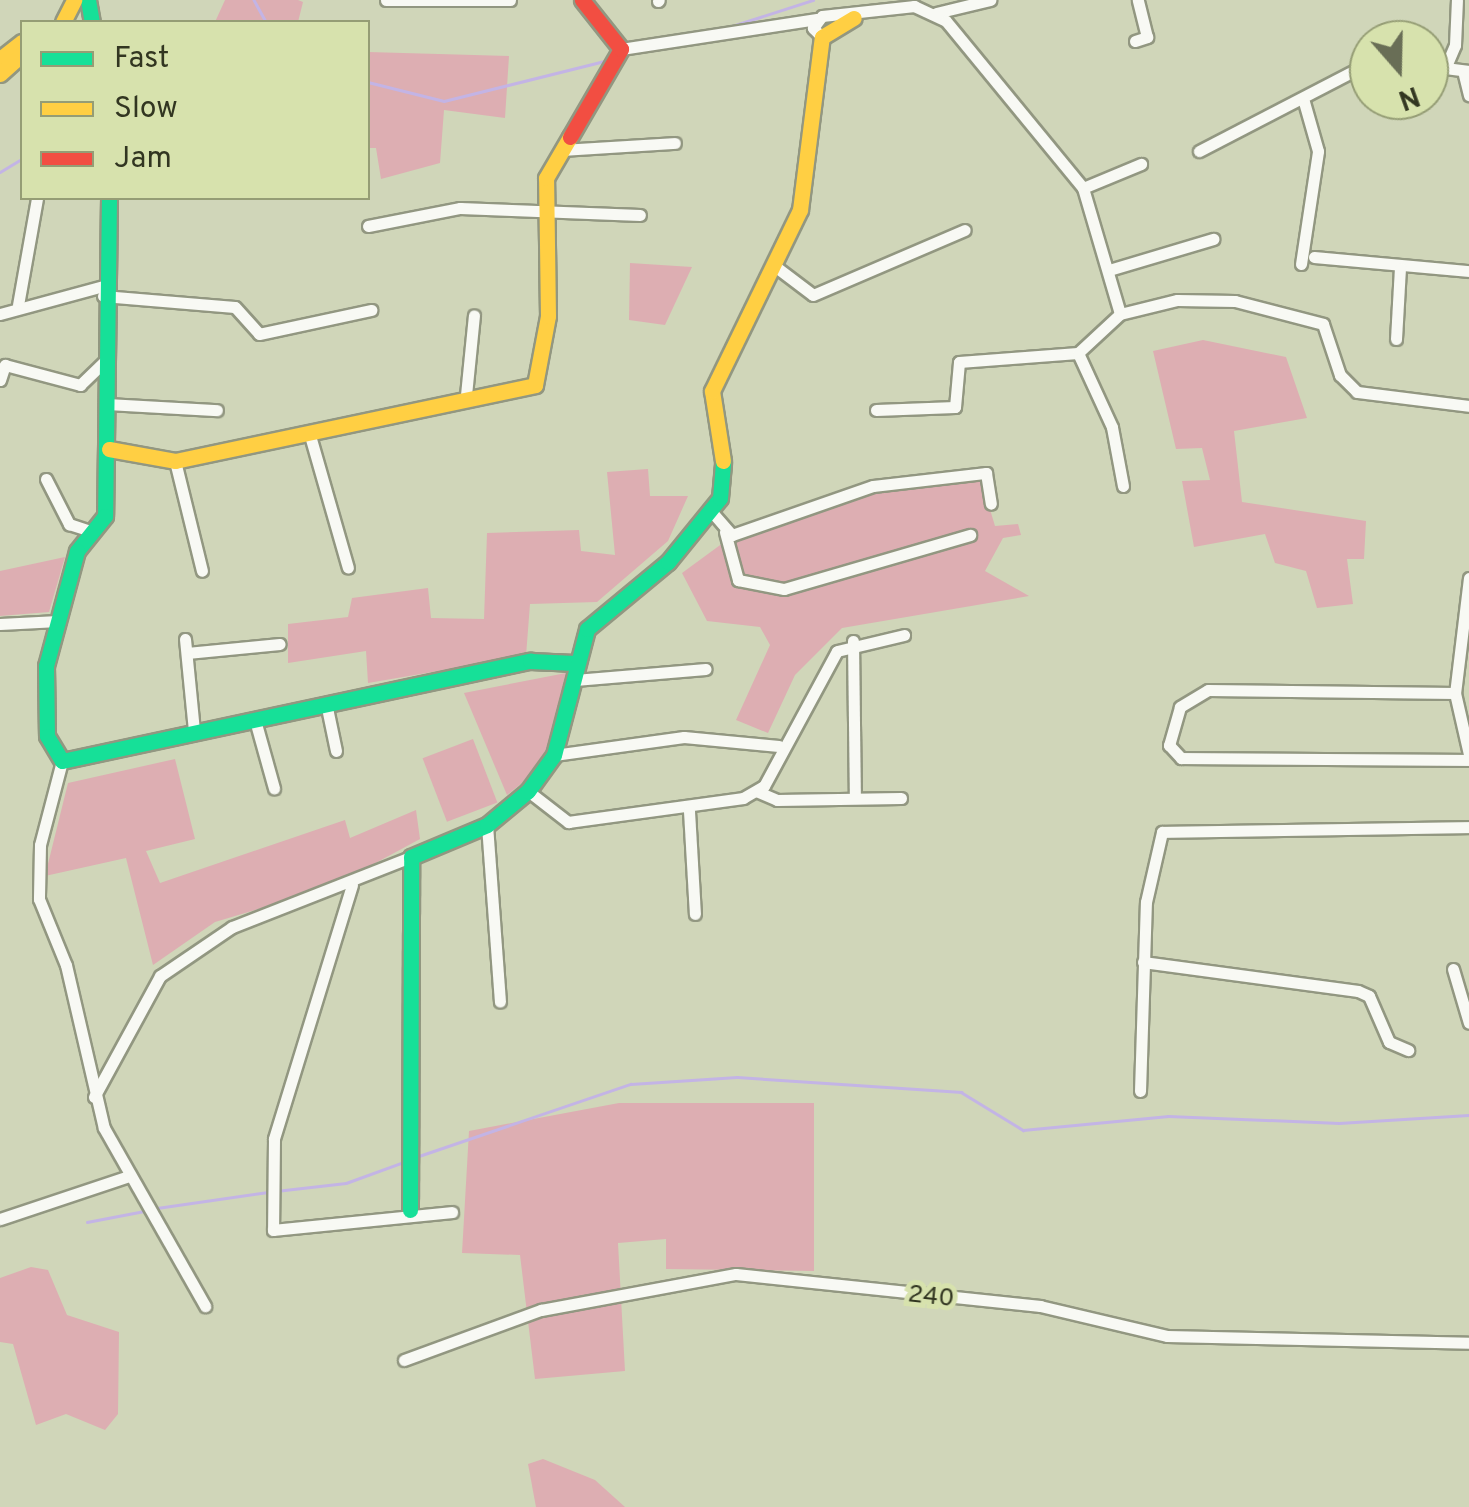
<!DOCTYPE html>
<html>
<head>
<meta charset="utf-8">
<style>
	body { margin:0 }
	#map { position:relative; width:1469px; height:1507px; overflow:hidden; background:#d0d6b9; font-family:Overpass,sans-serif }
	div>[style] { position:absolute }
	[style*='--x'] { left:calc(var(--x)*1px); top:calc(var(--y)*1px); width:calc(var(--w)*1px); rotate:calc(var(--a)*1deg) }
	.green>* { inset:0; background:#ddaeb2; transform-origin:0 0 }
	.stream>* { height:2.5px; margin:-1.25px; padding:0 1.25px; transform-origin:1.25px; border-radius:1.25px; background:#c3b4e5 }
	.roads { filter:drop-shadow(2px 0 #929781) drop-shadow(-2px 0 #929781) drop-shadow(0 2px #929781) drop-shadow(0 -2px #929781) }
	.street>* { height:11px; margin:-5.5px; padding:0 5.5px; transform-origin:5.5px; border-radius:5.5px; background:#f8f9f4 }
	.fast>* { height:15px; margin:-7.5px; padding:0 7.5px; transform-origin:7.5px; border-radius:7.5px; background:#16e098 }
	.slow>* { height:15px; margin:-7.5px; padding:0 7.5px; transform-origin:7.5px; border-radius:7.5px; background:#ffcf43 }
	.jam>* { height:15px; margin:-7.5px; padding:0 7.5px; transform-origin:7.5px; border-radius:7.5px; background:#f24e42 }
	span { translate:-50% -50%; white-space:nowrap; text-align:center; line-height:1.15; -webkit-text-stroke:10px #d7e2ad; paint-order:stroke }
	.street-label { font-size:25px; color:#323621 }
	.legend { position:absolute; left:20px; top:20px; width:350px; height:180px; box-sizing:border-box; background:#d7e2ad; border:2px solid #959d75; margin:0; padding:12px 18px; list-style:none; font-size:30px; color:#323621 }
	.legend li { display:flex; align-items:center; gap:20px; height:50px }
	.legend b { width:50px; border:2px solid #959d75 }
	.north { position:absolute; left:1349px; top:20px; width:100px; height:100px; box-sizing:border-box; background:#d7e2ad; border:2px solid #959d75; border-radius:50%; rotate:160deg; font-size:28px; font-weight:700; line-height:40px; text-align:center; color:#323621 }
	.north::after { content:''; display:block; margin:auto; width:35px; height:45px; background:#696e56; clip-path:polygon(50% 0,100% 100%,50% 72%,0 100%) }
</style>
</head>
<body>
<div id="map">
	<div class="green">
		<i style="clip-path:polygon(225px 0,298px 0,303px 2px,298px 22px,215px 22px)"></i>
		<i style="clip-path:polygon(368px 52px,509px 56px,505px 118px,444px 110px,440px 163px,381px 179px,376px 148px,368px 148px)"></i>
		<i style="clip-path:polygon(630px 263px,692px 267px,665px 325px,629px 320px)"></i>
		<i style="clip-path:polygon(1203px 340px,1286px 357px,1307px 418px,1234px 431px,1242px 502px,1366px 521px,1364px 559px,1347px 559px,1353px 604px,1317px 608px,1306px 571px,1275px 563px,1265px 534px,1194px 547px,1182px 481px,1210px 480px,1202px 448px,1176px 449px,1153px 351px)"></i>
		<i style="clip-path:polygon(648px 469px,650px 496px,688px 496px,668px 541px,597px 602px,530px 604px,526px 656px,368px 683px,366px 651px,288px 663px,288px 624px,348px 617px,352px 598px,428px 588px,431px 618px,484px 619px,487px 533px,579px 530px,581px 551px,615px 555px,607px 472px)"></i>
		<i style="clip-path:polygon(980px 476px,995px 526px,1018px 524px,1021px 535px,1003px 538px,985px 571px,1029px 596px,842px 628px,795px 675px,768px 733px,736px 720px,770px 645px,760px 627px,707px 621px,682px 573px,727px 540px,882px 484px)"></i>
		<i style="clip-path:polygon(65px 557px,49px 612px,0 616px,0 571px)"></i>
		<i style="clip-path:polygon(566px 673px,542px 767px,507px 795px,464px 693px)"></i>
		<i style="left:473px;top:739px;width:68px;height:54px;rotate:69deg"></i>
		<i style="clip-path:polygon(175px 759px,195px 839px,146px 851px,160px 883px,345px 820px,350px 838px,416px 810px,420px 839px,331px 887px,215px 922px,153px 965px,126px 858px,45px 876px,68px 783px)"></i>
		<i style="clip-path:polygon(619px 1103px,814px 1103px,814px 1271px,666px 1269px,666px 1239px,618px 1243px,625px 1371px,535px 1379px,520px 1255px,462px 1253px,469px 1131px)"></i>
		<i style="clip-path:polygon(31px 1267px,48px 1270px,67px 1315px,119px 1332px,118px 1414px,105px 1430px,66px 1414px,36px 1425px,13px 1344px,0 1342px,0 1278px)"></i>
		<i style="clip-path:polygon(543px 1459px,595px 1480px,625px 1507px,536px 1507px,528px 1464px)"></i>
	</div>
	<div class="stream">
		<i style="--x:254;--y:0;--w:25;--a:61"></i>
		<i style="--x:732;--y:26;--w:85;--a:-17.8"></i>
		<i style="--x:368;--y:82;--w:78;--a:14"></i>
		<i style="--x:444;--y:101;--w:169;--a:-14"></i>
		<i style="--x:0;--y:172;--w:26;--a:-31"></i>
		<i style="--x:416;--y:1157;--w:227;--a:-18.8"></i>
		<i style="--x:631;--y:1084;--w:106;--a:-3.8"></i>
		<i style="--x:737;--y:1077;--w:225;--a:3.8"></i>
		<i style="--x:961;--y:1092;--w:73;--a:31.5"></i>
		<i style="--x:1023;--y:1130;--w:146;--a:-5.5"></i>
		<i style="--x:1168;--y:1116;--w:171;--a:2.3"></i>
		<i style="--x:1339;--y:1123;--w:130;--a:-3.5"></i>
		<i style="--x:276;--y:1191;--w:70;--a:-6.5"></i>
		<i style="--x:346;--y:1183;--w:62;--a:-19.9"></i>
		<i style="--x:157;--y:1208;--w:112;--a:-8.2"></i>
		<i style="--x:87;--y:1222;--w:58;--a:-10.9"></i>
	</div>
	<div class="roads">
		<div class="street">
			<i style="--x:386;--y:0;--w:124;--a:0"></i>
			<i style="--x:658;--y:1;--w:1;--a:-45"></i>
			<i style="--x:936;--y:13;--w:56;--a:-13.5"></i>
			<i style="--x:822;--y:37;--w:13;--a:-135"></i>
			<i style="--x:813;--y:28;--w:15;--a:-53"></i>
			<i style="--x:822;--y:16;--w:93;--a:-6.2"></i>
			<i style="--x:914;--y:6;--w:35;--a:25"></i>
			<i style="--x:946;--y:21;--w:216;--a:50.6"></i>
			<i style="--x:1083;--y:188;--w:131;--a:73.6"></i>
			<i style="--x:1135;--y:41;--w:13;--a:-18"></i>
			<i style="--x:1147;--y:37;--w:38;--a:-104"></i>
			<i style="--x:1455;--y:45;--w:25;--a:113"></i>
			<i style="--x:1445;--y:68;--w:24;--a:7"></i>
			<i style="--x:1455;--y:45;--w:45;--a:-87.5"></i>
			<i style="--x:621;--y:49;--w:198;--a:-8.7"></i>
			<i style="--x:1464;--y:75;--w:21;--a:76"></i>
			<i style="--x:563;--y:150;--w:112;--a:-3.6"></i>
			<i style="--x:1199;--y:151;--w:191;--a:-27.4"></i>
			<i style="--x:1083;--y:188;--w:63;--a:-22.5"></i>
			<i style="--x:368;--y:226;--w:94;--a:-11.1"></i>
			<i style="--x:460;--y:208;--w:180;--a:2.2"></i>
			<i style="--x:1314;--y:257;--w:156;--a:5.2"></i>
			<i style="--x:1301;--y:264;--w:114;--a:-81.4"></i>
			<i style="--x:1318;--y:151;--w:51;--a:-105.9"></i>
			<i style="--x:776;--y:267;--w:46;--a:37.1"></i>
			<i style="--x:813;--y:295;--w:165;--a:-23.2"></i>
			<i style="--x:1109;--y:270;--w:109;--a:-16.6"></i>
			<i style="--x:103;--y:296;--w:132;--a:4.8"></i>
			<i style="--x:235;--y:307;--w:36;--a:48"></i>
			<i style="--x:259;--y:334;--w:115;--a:-12.1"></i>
			<i style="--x:18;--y:305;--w:109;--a:-79.9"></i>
			<i style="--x:0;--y:314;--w:107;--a:-15.2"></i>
			<i style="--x:1396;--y:339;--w:71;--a:-86.8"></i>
			<i style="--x:0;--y:380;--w:16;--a:-72"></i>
			<i style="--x:5;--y:365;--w:78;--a:14.9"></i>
			<i style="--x:80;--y:385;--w:36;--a:-44"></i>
			<i style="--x:466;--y:395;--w:80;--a:-84.3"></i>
			<i style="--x:108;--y:404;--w:109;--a:3.2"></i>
			<i style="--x:876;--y:410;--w:79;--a:-2.2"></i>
			<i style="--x:955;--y:407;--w:45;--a:-84.9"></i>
			<i style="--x:959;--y:362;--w:119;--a:-4.3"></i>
			<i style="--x:309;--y:432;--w:141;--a:74"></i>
			<i style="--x:175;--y:461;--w:113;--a:76.2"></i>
			<i style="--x:46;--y:479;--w:51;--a:62.9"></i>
			<i style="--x:69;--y:524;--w:19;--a:18"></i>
			<i style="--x:1123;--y:486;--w:60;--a:-100.6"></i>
			<i style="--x:1112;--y:427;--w:81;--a:-114.7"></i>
			<i style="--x:1078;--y:353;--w:57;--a:-42.9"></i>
			<i style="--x:1120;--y:314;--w:59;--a:-13.8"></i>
			<i style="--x:1177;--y:300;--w:58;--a:1"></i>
			<i style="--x:1235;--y:301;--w:91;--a:14.6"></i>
			<i style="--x:1323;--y:324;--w:54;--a:71.6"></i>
			<i style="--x:1340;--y:375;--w:24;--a:45"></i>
			<i style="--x:1357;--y:392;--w:113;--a:7.1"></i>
			<i style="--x:711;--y:511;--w:32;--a:49"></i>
			<i style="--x:732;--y:535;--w:149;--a:-19.2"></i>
			<i style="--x:873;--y:486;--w:114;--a:-6.6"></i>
			<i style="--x:986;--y:473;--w:31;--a:81"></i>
			<i style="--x:725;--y:532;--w:50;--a:74.8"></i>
			<i style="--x:738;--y:580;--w:47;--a:11.1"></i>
			<i style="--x:784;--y:589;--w:194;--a:-16.2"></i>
			<i style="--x:1469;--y:578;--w:116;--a:96.9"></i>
			<i style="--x:1455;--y:693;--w:63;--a:77.1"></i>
			<i style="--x:0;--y:624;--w:58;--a:-3"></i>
			<i style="--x:185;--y:639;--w:92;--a:84.4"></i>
			<i style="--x:853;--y:641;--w:157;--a:89.3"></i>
			<i style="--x:187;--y:653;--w:93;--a:-5.5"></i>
			<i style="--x:575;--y:680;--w:131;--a:-4.8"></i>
			<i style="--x:1455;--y:693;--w:247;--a:-179.3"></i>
			<i style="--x:1208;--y:690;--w:33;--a:149"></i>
			<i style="--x:1180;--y:707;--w:40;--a:106"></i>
			<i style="--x:1169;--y:745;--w:18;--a:47"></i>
			<i style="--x:1181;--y:758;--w:288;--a:0.4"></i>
			<i style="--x:326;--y:703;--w:49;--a:78.2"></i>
			<i style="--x:255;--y:720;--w:71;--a:74.4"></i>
			<i style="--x:554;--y:755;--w:131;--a:-7.9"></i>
			<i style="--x:684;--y:737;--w:95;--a:5.4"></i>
			<i style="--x:62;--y:761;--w:87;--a:104.7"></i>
			<i style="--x:40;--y:845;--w:54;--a:91.1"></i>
			<i style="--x:39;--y:899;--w:71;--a:67.8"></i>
			<i style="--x:66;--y:965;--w:167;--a:76.9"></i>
			<i style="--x:104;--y:1128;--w:205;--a:60.4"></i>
			<i style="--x:528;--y:791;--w:51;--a:37.8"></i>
			<i style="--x:568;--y:822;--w:177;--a:-7.8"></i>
			<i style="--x:743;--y:798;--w:24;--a:-30"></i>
			<i style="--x:764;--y:786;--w:153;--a:-61.6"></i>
			<i style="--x:837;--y:651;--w:69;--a:-13.4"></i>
			<i style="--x:756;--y:791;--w:23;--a:23"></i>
			<i style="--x:777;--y:800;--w:124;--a:-0.9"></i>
			<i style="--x:689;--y:811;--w:103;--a:86.7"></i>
			<i style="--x:487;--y:825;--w:177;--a:85.8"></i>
			<i style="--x:352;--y:885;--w:266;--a:107.1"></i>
			<i style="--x:274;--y:1139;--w:91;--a:90.6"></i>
			<i style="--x:273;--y:1230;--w:180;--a:-5.7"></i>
			<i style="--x:1143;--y:962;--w:217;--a:7.7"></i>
			<i style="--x:1358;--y:991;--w:12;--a:24"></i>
			<i style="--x:1369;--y:996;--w:50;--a:66.5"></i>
			<i style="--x:1389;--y:1042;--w:21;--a:23"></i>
			<i style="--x:1453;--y:969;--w:56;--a:73.5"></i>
			<i style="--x:1140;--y:1091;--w:189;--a:-88.2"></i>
			<i style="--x:1146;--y:902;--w:72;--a:-77.1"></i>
			<i style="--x:1162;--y:832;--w:307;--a:-0.9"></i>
			<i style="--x:94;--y:1097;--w:138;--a:-61.4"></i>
			<i style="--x:160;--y:976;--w:87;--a:-34.2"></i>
			<i style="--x:232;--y:927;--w:192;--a:-21.4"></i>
			<i style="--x:0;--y:1219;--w:136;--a:-18.4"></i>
			<i style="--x:404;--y:1360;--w:146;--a:-20.1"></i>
			<i style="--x:541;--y:1310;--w:198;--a:-10.5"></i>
			<i style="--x:736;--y:1274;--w:306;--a:6"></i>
			<i style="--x:1040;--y:1306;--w:130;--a:13.3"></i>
			<i style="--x:1167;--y:1336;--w:302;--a:1.3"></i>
		</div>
		<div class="fast">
			<i style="--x:88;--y:0;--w:22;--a:80"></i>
			<i style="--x:109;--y:198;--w:318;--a:90.7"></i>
			<i style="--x:105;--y:516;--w:45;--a:128.7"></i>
			<i style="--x:77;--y:551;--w:119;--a:105.1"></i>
			<i style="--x:46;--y:666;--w:70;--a:89.2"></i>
			<i style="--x:47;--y:736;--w:29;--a:59"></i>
			<i style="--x:62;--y:761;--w:479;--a:-12.1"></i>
			<i style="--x:530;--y:661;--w:46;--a:2.5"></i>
			<i style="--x:410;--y:1210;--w:353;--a:-89.8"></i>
			<i style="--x:411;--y:857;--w:82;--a:-22.8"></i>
			<i style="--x:487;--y:825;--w:53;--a:-39.7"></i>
			<i style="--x:528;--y:791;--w:44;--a:-54.2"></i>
			<i style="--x:554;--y:755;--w:130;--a:-75.3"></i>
			<i style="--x:587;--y:629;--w:105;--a:-39.6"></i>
			<i style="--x:668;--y:562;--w:82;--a:-50.9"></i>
			<i style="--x:720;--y:498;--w:37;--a:-85"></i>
		</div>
		<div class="slow">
			<i style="--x:63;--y:22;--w:25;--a:-63"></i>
			<i style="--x:0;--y:59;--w:28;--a:-38"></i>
			<i style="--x:0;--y:74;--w:30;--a:-42"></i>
			<i style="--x:109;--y:449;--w:67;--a:10.3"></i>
			<i style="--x:175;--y:461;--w:368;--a:-11.9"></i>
			<i style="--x:535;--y:385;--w:70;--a:-79.3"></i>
			<i style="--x:548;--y:316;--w:138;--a:-90.8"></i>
			<i style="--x:546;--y:178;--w:48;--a:-59.7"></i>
			<i style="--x:723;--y:461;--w:71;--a:-98.9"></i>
			<i style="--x:712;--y:391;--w:201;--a:-64.1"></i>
			<i style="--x:800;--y:210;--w:174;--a:-82.8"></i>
			<i style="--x:822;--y:37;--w:37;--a:-31"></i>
		</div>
		<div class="jam">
			<i style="--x:570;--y:137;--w:102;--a:-59.9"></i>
			<i style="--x:621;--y:49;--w:63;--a:-128.5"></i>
		</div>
	</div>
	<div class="street-label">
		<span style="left:931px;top:1298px;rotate:6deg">240</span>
	</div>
	<ul class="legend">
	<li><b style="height:12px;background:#16e098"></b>Fast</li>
	<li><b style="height:12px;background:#ffcf43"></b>Slow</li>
	<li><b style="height:12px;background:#f24e42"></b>Jam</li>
	</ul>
	<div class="north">N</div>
</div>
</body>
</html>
